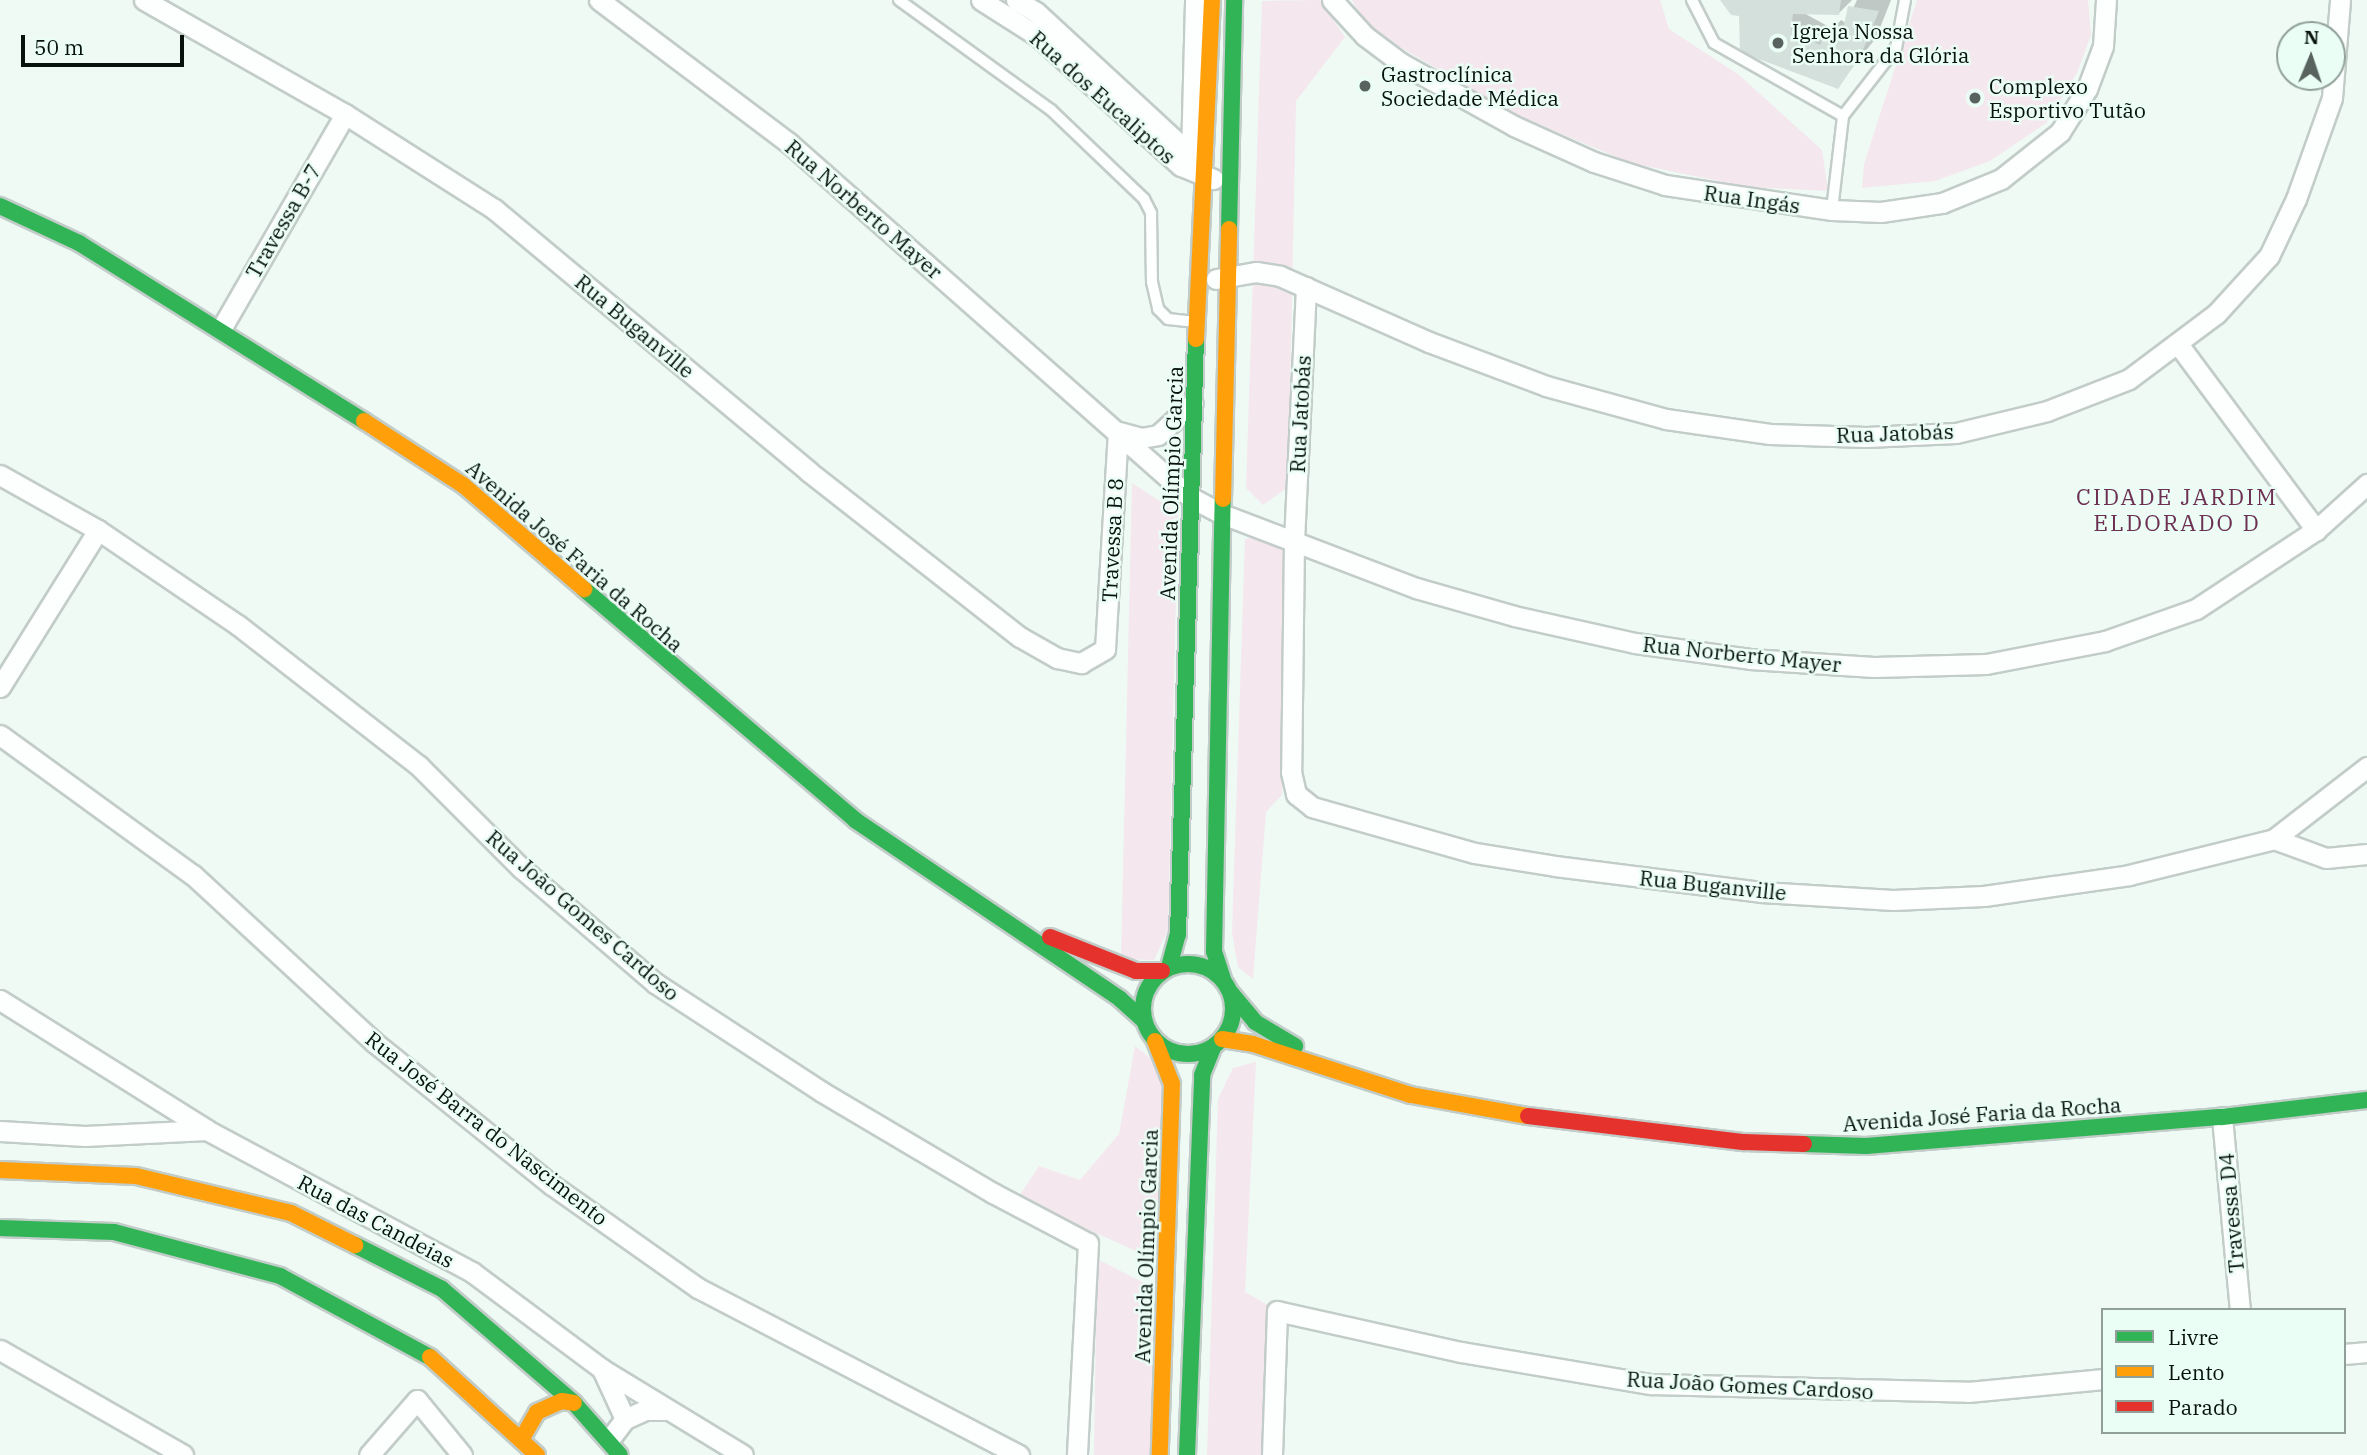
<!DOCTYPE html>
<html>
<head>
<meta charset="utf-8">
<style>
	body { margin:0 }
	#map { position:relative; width:2367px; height:1455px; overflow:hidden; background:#effaf5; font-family:"IBM Plex Serif",serif }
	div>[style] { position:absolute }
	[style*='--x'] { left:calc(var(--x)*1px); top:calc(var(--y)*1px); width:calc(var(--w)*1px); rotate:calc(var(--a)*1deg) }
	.green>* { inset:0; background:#f4e7ee }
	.shadow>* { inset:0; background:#0003 }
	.building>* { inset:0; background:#d4e0db }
	.roads { filter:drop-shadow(2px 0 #c2ccc8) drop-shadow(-2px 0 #c2ccc8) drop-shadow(0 2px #c2ccc8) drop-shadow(0 -2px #c2ccc8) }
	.lane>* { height:10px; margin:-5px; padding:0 5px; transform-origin:5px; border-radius:5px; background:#fdfefe }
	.street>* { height:19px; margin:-9.5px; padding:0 9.5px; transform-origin:9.5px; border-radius:9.5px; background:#fdfefe }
	.fast>* { height:16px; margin:-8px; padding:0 8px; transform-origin:8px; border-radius:8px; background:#30b455 }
	.fast>.ring { margin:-8px; padding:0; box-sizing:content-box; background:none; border:16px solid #30b455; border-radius:50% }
	.slow>* { height:16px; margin:-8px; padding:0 8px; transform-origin:8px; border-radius:8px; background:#ff9f0a }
	.jam>* { height:16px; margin:-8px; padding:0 8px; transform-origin:8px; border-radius:8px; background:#e5322d }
	.dots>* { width:19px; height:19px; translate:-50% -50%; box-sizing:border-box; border:4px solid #ebfef6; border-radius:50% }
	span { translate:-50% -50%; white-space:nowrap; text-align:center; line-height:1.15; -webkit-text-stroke:5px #ebfef6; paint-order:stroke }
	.poi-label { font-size:21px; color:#07120e }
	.left { translate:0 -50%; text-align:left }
	.street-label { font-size:21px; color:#07120e }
	.neighbourhood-label { font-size:23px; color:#6e2f53; letter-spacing:2px }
	.legend { position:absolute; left:2101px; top:1308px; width:245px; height:126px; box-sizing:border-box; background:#ebfef6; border:2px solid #90a099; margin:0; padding:9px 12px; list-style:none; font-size:21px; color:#07120e }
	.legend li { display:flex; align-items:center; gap:14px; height:35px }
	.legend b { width:35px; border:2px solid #90a099 }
	.north { position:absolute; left:2276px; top:21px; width:70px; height:70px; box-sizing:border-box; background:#ebfef6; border:2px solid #90a099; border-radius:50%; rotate:2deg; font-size:19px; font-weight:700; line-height:28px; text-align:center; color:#07120e }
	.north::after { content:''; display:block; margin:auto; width:24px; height:32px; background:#58635f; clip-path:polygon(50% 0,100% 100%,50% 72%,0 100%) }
	.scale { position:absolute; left:21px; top:35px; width:163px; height:32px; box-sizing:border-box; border:4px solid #07120e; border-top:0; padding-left:9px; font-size:21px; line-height:24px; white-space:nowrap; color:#07120e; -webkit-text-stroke:5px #ebfef6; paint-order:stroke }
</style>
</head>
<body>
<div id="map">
	<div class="green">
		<i style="clip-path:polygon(1320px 0,1345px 37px,1296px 101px,1288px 487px,1263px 505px,1246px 488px,1262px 1px)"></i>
		<i style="clip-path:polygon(1352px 0,1660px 0,1669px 29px,1739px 75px,1822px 150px,1828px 191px,1748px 187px,1631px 163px,1516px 115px,1366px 27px)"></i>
		<i style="clip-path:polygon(1917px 0,2088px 0,2091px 35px,2077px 73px,2046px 123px,1990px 161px,1935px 181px,1862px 188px,1864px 164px)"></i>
		<i style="clip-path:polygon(1132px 483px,1178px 513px,1168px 930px,1154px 960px,1121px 959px)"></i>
		<i style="clip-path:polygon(1265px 535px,1287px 548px,1282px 795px,1266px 812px,1253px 979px,1238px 967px,1232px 932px,1245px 539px)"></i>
		<i style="clip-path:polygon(1135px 1046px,1150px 1058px,1163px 1087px,1156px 1242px,1136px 1251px,1018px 1198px,1039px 1166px,1080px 1180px,1119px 1134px)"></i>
		<i style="clip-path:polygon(1256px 1062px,1245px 1292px,1268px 1305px,1265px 1455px,1207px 1455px,1218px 1099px,1233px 1068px)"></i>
		<i style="clip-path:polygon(1097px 1259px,1154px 1288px,1150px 1455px,1094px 1455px)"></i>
	</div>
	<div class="shadow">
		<i style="clip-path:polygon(1722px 0,1852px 0,1838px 14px,1802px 12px,1833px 29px,1841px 20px,1846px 23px,1857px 0,1891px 0,1876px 38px,1837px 87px)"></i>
	</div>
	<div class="building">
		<i style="clip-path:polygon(1720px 0,1841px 0,1839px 15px,1793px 14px,1791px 29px,1820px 45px,1824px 34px,1842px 42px,1848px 28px,1844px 25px,1848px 6px,1879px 11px,1861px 55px,1838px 89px,1740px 52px,1739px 16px,1731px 15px)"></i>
	</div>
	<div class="roads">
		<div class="lane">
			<i style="--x:899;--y:0;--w:188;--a:35.9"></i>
			<i style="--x:1051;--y:110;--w:129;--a:43.7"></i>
			<i style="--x:1144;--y:199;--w:16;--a:63"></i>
			<i style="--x:1151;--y:213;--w:69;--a:89.2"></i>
			<i style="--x:1152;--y:282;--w:28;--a:77"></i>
			<i style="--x:1158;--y:309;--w:14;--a:45"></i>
			<i style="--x:1168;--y:319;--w:28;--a:6"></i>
			<i style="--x:1692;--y:0;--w:48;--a:62.9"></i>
			<i style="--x:1714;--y:43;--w:148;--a:29.5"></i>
			<i style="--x:1832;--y:210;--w:95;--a:-83.3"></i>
			<i style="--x:1843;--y:116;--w:86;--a:-52.1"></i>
			<i style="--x:1896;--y:48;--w:49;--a:-79.4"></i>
		</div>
		<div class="street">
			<i style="--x:144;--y:0;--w:231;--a:29.6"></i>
			<i style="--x:345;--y:114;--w:177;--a:32.5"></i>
			<i style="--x:494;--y:209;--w:409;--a:39.8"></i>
			<i style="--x:808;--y:471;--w:269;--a:38.1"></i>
			<i style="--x:1020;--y:637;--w:43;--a:29.6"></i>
			<i style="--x:1057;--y:658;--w:25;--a:12"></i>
			<i style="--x:1081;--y:663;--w:28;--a:-30"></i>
			<i style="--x:1105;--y:649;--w:217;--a:-86.6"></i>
			<i style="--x:599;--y:0;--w:238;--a:37"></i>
			<i style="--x:789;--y:143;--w:535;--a:41.44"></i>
			<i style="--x:1190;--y:497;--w:36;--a:28"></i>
			<i style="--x:1222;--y:514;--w:208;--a:20.9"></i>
			<i style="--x:1416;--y:588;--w:102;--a:15.9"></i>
			<i style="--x:1514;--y:616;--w:124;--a:12.6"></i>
			<i style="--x:1635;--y:643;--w:116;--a:7.9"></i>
			<i style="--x:1750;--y:659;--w:124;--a:3.7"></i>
			<i style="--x:1874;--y:667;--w:112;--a:-1.5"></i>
			<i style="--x:1986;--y:664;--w:121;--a:-10.9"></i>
			<i style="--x:2105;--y:641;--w:96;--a:-19.4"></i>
			<i style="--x:2196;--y:609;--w:144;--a:-33.4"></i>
			<i style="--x:2316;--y:530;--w:69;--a:-42"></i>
			<i style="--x:981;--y:0;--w:69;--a:32.5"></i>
			<i style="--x:1039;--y:37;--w:192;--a:42.3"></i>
			<i style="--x:1181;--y:166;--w:35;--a:22"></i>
			<i style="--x:1016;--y:0;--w:23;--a:31"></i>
			<i style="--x:1036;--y:12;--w:211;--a:42.7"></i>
			<i style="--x:1191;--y:155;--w:155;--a:-88.5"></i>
			<i style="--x:1332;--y:0;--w:49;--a:47.5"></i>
			<i style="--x:1365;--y:36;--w:45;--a:36.9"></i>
			<i style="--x:1401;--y:63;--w:129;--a:29.1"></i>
			<i style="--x:1514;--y:126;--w:88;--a:24.2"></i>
			<i style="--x:1594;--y:162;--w:75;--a:17.9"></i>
			<i style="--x:1665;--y:185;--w:169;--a:8.5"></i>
			<i style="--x:1832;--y:210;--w:49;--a:2.3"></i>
			<i style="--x:1881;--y:212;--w:62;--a:-8.4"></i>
			<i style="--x:1942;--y:203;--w:64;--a:-22.1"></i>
			<i style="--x:2001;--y:179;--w:75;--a:-38.5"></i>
			<i style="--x:2060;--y:132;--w:51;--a:-57.9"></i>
			<i style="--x:2087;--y:89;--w:46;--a:-69.6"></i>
			<i style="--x:2103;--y:46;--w:46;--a:-86.3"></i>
			<i style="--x:1216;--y:279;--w:41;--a:-9.9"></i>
			<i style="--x:1256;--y:272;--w:24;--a:9"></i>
			<i style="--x:1280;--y:276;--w:163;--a:23.9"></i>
			<i style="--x:1429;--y:342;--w:125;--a:20.6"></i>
			<i style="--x:1546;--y:386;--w:124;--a:15.4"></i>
			<i style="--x:1666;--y:419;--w:105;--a:8.2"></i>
			<i style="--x:1770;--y:434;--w:96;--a:1.8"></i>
			<i style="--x:1866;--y:437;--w:90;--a:-2.5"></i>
			<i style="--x:1956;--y:433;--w:94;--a:-13.6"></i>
			<i style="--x:2047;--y:411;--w:88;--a:-21.3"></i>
			<i style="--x:2129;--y:379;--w:109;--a:-36.8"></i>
			<i style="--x:2216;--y:314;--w:79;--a:-47.6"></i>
			<i style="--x:2269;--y:256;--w:63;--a:-64.7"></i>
			<i style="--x:2296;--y:199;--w:107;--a:-70.4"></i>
			<i style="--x:2332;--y:98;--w:98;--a:-85.3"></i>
			<i style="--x:1306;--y:287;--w:254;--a:92.7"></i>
			<i style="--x:1294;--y:541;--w:231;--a:90.7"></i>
			<i style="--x:1291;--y:772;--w:23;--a:77"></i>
			<i style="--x:1296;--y:794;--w:21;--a:39"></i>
			<i style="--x:1312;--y:807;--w:169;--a:15.8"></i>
			<i style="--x:1475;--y:853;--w:81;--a:9.2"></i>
			<i style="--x:1555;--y:866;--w:209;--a:7.2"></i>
			<i style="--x:1762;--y:892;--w:131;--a:3.5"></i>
			<i style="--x:1893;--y:900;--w:91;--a:-2.5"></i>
			<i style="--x:1984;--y:896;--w:147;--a:-8.2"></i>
			<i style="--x:2129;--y:875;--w:149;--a:-13.9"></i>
			<i style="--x:2274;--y:839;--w:118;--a:-37.7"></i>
			<i style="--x:221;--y:329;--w:248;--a:-60"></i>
			<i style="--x:2178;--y:344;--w:232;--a:53.4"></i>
			<i style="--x:1119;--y:432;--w:23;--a:15"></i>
			<i style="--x:1141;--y:438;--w:17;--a:-10"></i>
			<i style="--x:1158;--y:435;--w:47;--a:-42.4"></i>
			<i style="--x:0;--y:475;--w:112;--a:29.3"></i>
			<i style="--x:98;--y:530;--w:169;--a:34.2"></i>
			<i style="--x:238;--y:625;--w:229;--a:37.9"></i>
			<i style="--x:419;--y:766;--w:144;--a:45"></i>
			<i style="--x:521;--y:868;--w:177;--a:40.6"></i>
			<i style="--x:655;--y:983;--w:199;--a:33.1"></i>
			<i style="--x:822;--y:1092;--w:199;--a:30.6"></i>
			<i style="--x:993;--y:1193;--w:107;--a:27.8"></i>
			<i style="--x:1088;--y:1243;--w:212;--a:93"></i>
			<i style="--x:0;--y:687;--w:185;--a:-58"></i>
			<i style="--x:0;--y:735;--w:238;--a:36"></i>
			<i style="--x:193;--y:875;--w:246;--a:42.7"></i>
			<i style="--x:374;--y:1042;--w:228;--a:38.8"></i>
			<i style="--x:552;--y:1185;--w:179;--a:35.2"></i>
			<i style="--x:698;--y:1288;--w:362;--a:27.5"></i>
			<i style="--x:2274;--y:839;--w:55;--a:20.1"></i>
			<i style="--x:2326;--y:858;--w:41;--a:-5.6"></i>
			<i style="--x:0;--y:1000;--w:244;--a:32.1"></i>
			<i style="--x:207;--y:1130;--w:301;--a:28.2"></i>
			<i style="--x:472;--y:1272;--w:162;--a:36.7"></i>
			<i style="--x:602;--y:1369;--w:165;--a:31.4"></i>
			<i style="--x:2222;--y:1117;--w:194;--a:84.7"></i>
			<i style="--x:0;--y:1131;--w:85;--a:3.4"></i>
			<i style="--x:85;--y:1136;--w:122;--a:-2.8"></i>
			<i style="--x:0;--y:1350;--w:211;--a:29.8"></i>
			<i style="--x:2344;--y:1354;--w:23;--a:-5"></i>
			<i style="--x:602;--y:1369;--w:55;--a:65.3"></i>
			<i style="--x:609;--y:1440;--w:26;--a:-53"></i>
			<i style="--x:625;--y:1419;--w:22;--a:-24"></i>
			<i style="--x:645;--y:1410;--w:20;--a:0"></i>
			<i style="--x:369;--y:1455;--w:73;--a:-48.9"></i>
			<i style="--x:417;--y:1400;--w:71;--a:50.7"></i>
			<i style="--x:1272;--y:1455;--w:144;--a:-88"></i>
			<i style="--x:1277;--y:1311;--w:189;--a:12.6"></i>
			<i style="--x:1461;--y:1352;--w:193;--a:9.6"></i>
			<i style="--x:1651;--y:1384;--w:317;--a:1.4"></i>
			<i style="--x:1968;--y:1392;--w:136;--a:-5.5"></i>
		</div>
		<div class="fast">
			<i style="--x:0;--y:206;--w:87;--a:25.1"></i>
			<i style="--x:79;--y:243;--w:336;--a:32"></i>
			<i style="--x:1229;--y:229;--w:229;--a:-88.7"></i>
			<i style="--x:584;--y:589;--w:356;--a:40.4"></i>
			<i style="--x:855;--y:820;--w:320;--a:34"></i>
			<i style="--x:1120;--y:999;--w:31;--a:42"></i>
			<i class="ring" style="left:1143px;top:964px;width:74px;height:74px"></i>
			<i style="--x:1169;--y:967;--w:34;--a:-75"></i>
			<i style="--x:1178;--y:934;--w:595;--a:-88.27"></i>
			<i style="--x:1223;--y:979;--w:29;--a:-108"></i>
			<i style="--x:1214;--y:951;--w:452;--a:-88.9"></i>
			<i style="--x:1231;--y:993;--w:38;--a:50"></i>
			<i style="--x:1255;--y:1022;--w:47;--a:31"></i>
			<i style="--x:1804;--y:1144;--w:62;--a:1.8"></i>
			<i style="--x:1866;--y:1146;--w:357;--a:-4.7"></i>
			<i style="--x:2222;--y:1117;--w:146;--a:-6.7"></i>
			<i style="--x:0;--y:1228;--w:114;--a:2"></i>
			<i style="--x:114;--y:1232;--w:172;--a:14.8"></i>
			<i style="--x:280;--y:1276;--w:170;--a:28.4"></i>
			<i style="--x:355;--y:1245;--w:97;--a:26.8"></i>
			<i style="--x:442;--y:1289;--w:174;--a:40.8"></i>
			<i style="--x:574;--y:1403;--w:69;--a:48.5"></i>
			<i style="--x:1187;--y:1455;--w:380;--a:-87.7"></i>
			<i style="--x:1202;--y:1075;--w:31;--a:-68"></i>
		</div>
		<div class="slow">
			<i style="--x:1196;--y:339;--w:339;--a:-87.3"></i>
			<i style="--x:364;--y:421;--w:118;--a:32.9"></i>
			<i style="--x:463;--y:485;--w:160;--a:40.7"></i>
			<i style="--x:1223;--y:499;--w:270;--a:-88.7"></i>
			<i style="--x:1222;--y:1039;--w:31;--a:9"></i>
			<i style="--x:1253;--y:1044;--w:166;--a:17.9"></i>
			<i style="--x:1411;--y:1095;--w:119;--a:10.2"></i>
			<i style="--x:1155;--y:1041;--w:46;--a:68.4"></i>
			<i style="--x:1172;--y:1084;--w:371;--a:91.9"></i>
			<i style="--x:0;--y:1170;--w:136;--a:2.5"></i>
			<i style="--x:136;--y:1176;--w:159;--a:13.4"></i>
			<i style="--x:291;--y:1213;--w:72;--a:26.6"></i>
			<i style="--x:430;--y:1357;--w:145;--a:42.5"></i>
			<i style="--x:521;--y:1440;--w:32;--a:-60"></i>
			<i style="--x:537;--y:1412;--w:27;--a:-24"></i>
			<i style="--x:562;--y:1401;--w:12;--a:9"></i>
		</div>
		<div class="jam">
			<i style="--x:1050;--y:937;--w:92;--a:21.6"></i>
			<i style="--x:1136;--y:971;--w:26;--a:0"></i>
			<i style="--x:1528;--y:1116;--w:218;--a:6.9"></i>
			<i style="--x:1744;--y:1142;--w:60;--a:1.9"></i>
		</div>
	</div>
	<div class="dots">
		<i style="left:1778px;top:43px;background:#58635f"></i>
		<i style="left:1365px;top:86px;background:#58635f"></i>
		<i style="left:1975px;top:98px;background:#58635f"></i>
	</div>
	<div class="poi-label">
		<span class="left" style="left:1792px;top:43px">Igreja Nossa<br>Senhora da Glória</span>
		<span class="left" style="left:1381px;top:86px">Gastroclínica<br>Sociedade Médica</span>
		<span class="left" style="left:1989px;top:98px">Complexo<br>Esportivo Tutão</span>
	</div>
	<div class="street-label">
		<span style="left:1103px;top:97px;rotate:42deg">Rua dos Eucaliptos</span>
		<span style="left:1752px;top:199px;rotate:8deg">Rua Ingás</span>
		<span style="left:864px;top:209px;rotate:41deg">Rua Norberto Mayer</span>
		<span style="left:283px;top:221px;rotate:-60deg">Travessa B-7</span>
		<span style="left:635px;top:326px;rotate:40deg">Rua Buganville</span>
		<span style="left:1300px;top:414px;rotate:-87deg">Rua Jatobás</span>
		<span style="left:1895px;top:433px;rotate:-2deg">Rua Jatobás</span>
		<span style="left:1171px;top:483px;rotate:-88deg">Avenida Olímpio Garcia</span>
		<span style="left:1112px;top:540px;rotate:-87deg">Travessa B 8</span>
		<span style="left:575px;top:556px;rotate:41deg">Avenida José Faria da Rocha</span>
		<span style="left:1742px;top:654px;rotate:6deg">Rua Norberto Mayer</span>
		<span style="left:1713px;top:885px;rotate:6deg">Rua Buganville</span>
		<span style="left:583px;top:915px;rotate:41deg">Rua João Gomes Cardoso</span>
		<span style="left:1982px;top:1114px;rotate:-4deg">Avenida José Faria da Rocha</span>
		<span style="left:487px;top:1128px;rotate:38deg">Rua José Barra do Nascimento</span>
		<span style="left:2231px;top:1213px;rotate:-95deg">Travessa D4</span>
		<span style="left:376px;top:1221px;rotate:28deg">Rua das Candeias</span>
		<span style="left:1146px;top:1246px;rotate:-88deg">Avenida Olímpio Garcia</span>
		<span style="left:1750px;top:1385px;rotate:3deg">Rua João Gomes Cardoso</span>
	</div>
	<div class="neighbourhood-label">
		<span style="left:2177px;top:509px">CIDADE JARDIM<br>ELDORADO D</span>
	</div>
	<ul class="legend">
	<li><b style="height:9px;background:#30b455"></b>Livre</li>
	<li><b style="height:9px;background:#ff9f0a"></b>Lento</li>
	<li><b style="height:9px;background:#e5322d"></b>Parado</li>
	</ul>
	<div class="north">N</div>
	<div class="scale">50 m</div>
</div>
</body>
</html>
